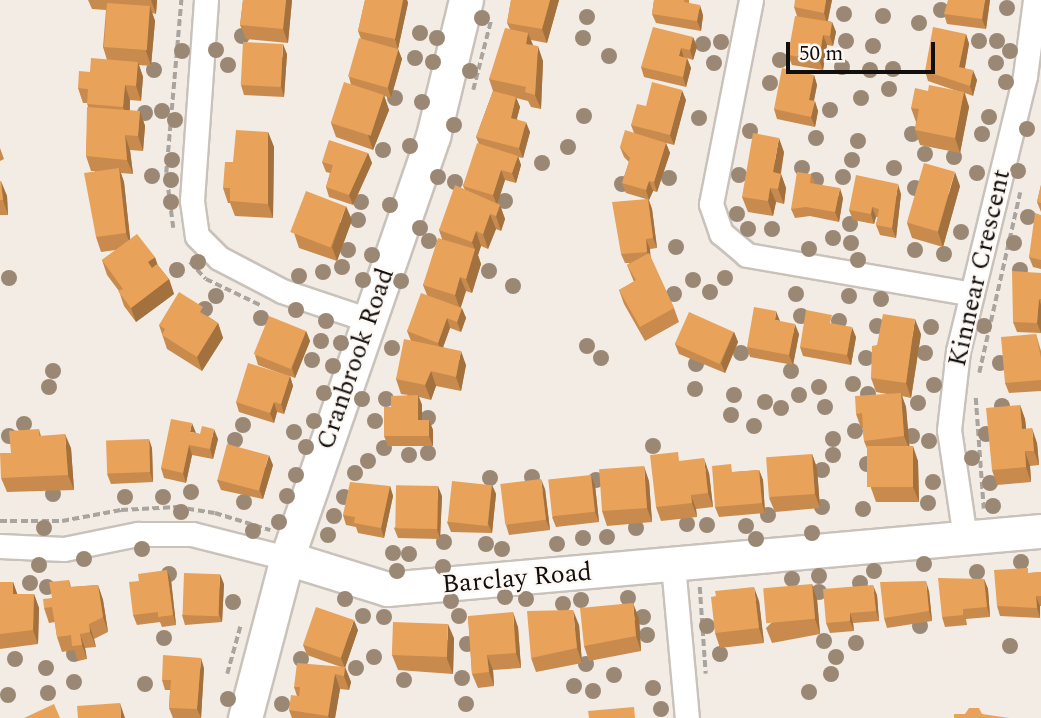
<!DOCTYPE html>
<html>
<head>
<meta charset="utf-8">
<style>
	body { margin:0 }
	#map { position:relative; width:1041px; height:718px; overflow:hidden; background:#f3ece5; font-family:Spectral,serif }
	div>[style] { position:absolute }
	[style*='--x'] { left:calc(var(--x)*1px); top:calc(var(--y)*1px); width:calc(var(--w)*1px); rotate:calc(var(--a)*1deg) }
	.path>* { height:3.5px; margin-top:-1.75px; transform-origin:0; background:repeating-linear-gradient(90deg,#a9a49e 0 7px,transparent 0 10.5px) }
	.roads { filter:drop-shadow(2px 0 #c9c2bb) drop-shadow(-2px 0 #c9c2bb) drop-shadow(0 2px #c9c2bb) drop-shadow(0 -2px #c9c2bb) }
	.street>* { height:23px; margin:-11.5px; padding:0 11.5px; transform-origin:11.5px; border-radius:11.5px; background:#fff }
	.secondary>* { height:33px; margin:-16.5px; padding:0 16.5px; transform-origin:16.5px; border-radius:16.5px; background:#fff }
	.trees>* { width:16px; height:16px; margin:-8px; border-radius:50%; background:#9b8874 }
	.wall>* { inset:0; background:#c88b4d }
	.shaded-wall>* { inset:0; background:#a3713e }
	.building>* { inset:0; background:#e9a259; transform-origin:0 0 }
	span { translate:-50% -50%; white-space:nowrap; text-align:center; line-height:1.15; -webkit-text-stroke:5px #fef9f5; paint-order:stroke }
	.street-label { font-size:26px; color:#110e0c }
	.scale { position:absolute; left:786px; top:42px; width:149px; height:32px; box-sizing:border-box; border:4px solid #110e0c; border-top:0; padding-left:9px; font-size:21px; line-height:24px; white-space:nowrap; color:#110e0c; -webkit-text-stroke:5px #fef9f5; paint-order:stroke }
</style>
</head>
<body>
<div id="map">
	<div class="path">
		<i style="--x:473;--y:90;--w:72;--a:-75.6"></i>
		<i style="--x:173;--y:228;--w:55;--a:-97.3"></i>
		<i style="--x:166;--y:173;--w:174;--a:-85"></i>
		<i style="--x:190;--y:262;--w:23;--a:47"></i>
		<i style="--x:206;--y:279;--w:60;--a:25.7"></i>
		<i style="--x:979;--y:373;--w:185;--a:-77.2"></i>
		<i style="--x:976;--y:398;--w:111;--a:85.9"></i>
		<i style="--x:0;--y:521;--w:62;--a:0"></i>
		<i style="--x:62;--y:521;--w:60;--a:-10.6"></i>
		<i style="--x:121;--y:510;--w:56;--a:-3.1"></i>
		<i style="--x:177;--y:507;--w:38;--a:9"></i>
		<i style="--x:215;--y:513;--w:58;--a:17.2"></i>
		<i style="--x:700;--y:587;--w:87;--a:86.1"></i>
		<i style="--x:227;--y:674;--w:49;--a:-74.5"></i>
	</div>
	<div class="roads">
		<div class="street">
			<i style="--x:206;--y:0;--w:201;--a:94"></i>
			<i style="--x:192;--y:201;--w:35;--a:82"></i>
			<i style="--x:197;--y:236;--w:31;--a:45"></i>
			<i style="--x:219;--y:258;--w:71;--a:27.6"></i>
			<i style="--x:282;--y:291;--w:92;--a:18.4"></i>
			<i style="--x:751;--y:0;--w:208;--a:101.1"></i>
			<i style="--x:711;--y:204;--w:31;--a:71"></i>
			<i style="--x:721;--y:233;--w:34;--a:40"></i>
			<i style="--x:747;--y:255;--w:228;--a:9.8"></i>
			<i style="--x:965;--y:538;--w:109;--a:-98.4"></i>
			<i style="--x:949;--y:430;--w:80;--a:-83.5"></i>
			<i style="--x:958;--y:351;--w:283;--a:-76.3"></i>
			<i style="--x:1025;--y:76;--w:77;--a:-82.5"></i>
			<i style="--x:0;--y:546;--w:64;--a:2.7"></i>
			<i style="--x:64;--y:549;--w:76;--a:-11.5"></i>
			<i style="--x:138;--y:534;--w:54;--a:0"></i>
			<i style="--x:192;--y:534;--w:98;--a:14.2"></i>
			<i style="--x:673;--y:565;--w:154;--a:84.8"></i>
		</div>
		<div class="secondary">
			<i style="--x:287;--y:558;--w:105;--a:17.2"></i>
			<i style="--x:387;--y:589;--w:657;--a:-5.07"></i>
			<i style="--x:245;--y:718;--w:165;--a:-75.3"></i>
			<i style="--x:287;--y:558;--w:447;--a:-70.9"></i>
			<i style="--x:433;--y:136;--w:140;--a:-76.4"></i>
		</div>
	</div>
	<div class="trees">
		<i style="left:1007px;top:8px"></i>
		<i style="left:941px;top:10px"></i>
		<i style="left:844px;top:14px"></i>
		<i style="left:883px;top:16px"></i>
		<i style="left:587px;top:17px"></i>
		<i style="left:482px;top:18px"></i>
		<i style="left:919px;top:23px"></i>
		<i style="left:420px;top:33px"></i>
		<i style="left:242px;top:36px"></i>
		<i style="left:437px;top:38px"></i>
		<i style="left:583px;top:38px"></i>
		<i style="left:846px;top:41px"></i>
		<i style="left:979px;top:41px"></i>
		<i style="left:997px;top:41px"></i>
		<i style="left:721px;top:42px"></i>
		<i style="left:703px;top:44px"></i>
		<i style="left:873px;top:46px"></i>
		<i style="left:216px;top:50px"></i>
		<i style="left:182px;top:51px"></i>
		<i style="left:1010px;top:51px"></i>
		<i style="left:609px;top:56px"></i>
		<i style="left:415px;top:58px"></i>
		<i style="left:780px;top:60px"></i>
		<i style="left:433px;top:62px"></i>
		<i style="left:714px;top:63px"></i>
		<i style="left:996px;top:63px"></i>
		<i style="left:228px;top:65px"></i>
		<i style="left:842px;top:67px"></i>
		<i style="left:893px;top:69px"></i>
		<i style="left:154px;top:70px"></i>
		<i style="left:870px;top:70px"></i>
		<i style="left:470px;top:71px"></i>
		<i style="left:1006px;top:82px"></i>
		<i style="left:770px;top:83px"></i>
		<i style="left:889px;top:89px"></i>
		<i style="left:395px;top:98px"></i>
		<i style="left:861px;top:98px"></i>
		<i style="left:422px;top:102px"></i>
		<i style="left:830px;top:110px"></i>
		<i style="left:162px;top:111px"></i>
		<i style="left:145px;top:113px"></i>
		<i style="left:584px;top:116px"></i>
		<i style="left:989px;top:117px"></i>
		<i style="left:699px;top:118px"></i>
		<i style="left:175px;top:120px"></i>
		<i style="left:454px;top:125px"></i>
		<i style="left:1027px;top:129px"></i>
		<i style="left:750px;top:131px"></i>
		<i style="left:912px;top:134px"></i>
		<i style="left:982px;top:134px"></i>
		<i style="left:816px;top:138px"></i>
		<i style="left:858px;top:141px"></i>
		<i style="left:410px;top:146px"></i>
		<i style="left:568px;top:147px"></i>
		<i style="left:383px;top:150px"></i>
		<i style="left:925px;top:154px"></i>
		<i style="left:954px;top:157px"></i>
		<i style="left:172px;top:160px"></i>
		<i style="left:852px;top:160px"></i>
		<i style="left:542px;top:163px"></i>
		<i style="left:802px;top:168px"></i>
		<i style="left:894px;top:168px"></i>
		<i style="left:1018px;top:171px"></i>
		<i style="left:977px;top:173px"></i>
		<i style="left:739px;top:175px"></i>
		<i style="left:152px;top:176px"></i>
		<i style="left:438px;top:177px"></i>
		<i style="left:843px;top:177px"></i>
		<i style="left:669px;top:178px"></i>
		<i style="left:171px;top:180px"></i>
		<i style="left:816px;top:180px"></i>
		<i style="left:455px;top:182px"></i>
		<i style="left:622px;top:184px"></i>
		<i style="left:915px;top:188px"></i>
		<i style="left:505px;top:201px"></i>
		<i style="left:171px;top:202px"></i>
		<i style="left:361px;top:202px"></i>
		<i style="left:390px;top:205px"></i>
		<i style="left:737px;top:214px"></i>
		<i style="left:1028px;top:217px"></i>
		<i style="left:358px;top:220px"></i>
		<i style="left:850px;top:224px"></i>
		<i style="left:420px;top:228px"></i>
		<i style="left:748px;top:229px"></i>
		<i style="left:772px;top:229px"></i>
		<i style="left:961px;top:232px"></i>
		<i style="left:833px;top:238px"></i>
		<i style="left:429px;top:241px"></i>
		<i style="left:851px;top:243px"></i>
		<i style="left:1014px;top:243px"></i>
		<i style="left:676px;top:247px"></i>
		<i style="left:809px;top:249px"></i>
		<i style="left:348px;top:250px"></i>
		<i style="left:915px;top:250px"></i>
		<i style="left:944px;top:254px"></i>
		<i style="left:372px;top:255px"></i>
		<i style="left:858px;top:260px"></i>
		<i style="left:198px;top:262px"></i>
		<i style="left:342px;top:267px"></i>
		<i style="left:177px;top:270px"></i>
		<i style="left:1020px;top:270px"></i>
		<i style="left:489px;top:271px"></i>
		<i style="left:323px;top:272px"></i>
		<i style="left:299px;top:276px"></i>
		<i style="left:9px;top:278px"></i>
		<i style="left:725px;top:278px"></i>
		<i style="left:363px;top:280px"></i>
		<i style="left:693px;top:280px"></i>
		<i style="left:401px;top:281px"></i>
		<i style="left:513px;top:286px"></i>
		<i style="left:710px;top:292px"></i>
		<i style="left:674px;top:294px"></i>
		<i style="left:796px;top:294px"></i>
		<i style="left:216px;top:296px"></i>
		<i style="left:849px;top:296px"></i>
		<i style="left:881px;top:299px"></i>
		<i style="left:205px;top:309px"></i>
		<i style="left:296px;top:310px"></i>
		<i style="left:801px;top:316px"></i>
		<i style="left:261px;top:318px"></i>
		<i style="left:326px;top:321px"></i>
		<i style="left:839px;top:321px"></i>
		<i style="left:877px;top:326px"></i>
		<i style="left:984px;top:326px"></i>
		<i style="left:931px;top:327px"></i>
		<i style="left:321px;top:341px"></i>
		<i style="left:341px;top:343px"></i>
		<i style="left:587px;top:346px"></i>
		<i style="left:392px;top:348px"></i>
		<i style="left:741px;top:353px"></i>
		<i style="left:925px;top:353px"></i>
		<i style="left:601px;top:358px"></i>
		<i style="left:866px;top:358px"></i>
		<i style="left:312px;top:360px"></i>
		<i style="left:1000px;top:363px"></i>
		<i style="left:696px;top:364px"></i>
		<i style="left:333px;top:366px"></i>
		<i style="left:53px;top:371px"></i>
		<i style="left:791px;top:371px"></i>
		<i style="left:853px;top:384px"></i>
		<i style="left:934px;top:385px"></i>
		<i style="left:49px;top:387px"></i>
		<i style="left:819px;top:387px"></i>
		<i style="left:695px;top:389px"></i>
		<i style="left:324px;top:393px"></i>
		<i style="left:868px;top:394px"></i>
		<i style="left:734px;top:395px"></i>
		<i style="left:799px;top:395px"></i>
		<i style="left:362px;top:399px"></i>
		<i style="left:386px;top:399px"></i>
		<i style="left:765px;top:402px"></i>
		<i style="left:918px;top:403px"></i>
		<i style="left:1002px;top:406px"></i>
		<i style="left:825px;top:407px"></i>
		<i style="left:781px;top:408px"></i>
		<i style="left:731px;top:415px"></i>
		<i style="left:428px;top:418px"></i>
		<i style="left:314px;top:421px"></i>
		<i style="left:375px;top:421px"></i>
		<i style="left:24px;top:424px"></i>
		<i style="left:243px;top:425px"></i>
		<i style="left:754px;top:426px"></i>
		<i style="left:855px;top:431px"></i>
		<i style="left:294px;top:432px"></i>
		<i style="left:986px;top:434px"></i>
		<i style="left:9px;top:436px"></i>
		<i style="left:912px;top:436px"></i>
		<i style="left:833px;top:439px"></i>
		<i style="left:235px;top:440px"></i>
		<i style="left:929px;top:441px"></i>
		<i style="left:653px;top:446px"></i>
		<i style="left:306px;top:447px"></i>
		<i style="left:384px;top:448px"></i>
		<i style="left:428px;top:453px"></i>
		<i style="left:409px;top:455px"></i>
		<i style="left:833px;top:455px"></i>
		<i style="left:972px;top:458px"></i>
		<i style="left:368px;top:461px"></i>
		<i style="left:867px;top:464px"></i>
		<i style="left:822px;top:470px"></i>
		<i style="left:355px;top:473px"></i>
		<i style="left:296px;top:475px"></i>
		<i style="left:532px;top:477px"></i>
		<i style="left:490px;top:478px"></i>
		<i style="left:596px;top:480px"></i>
		<i style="left:933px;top:482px"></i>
		<i style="left:990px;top:483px"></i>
		<i style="left:191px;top:492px"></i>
		<i style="left:53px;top:494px"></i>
		<i style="left:287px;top:496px"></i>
		<i style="left:125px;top:497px"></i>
		<i style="left:163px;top:497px"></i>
		<i style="left:344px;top:497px"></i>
		<i style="left:244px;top:502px"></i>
		<i style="left:928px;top:503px"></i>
		<i style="left:993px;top:506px"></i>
		<i style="left:822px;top:507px"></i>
		<i style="left:863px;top:509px"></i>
		<i style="left:181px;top:512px"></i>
		<i style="left:768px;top:515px"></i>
		<i style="left:334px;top:516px"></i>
		<i style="left:279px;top:522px"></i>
		<i style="left:687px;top:524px"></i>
		<i style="left:707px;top:525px"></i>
		<i style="left:746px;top:526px"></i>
		<i style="left:44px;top:528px"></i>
		<i style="left:636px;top:528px"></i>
		<i style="left:253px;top:531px"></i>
		<i style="left:812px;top:533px"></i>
		<i style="left:328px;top:535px"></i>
		<i style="left:607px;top:537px"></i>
		<i style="left:583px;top:538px"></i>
		<i style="left:756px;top:539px"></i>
		<i style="left:444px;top:542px"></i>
		<i style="left:486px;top:544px"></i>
		<i style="left:557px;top:544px"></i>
		<i style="left:142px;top:549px"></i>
		<i style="left:502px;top:549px"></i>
		<i style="left:393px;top:553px"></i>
		<i style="left:409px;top:554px"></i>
		<i style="left:84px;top:559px"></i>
		<i style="left:1021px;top:562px"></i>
		<i style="left:924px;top:564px"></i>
		<i style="left:39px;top:565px"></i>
		<i style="left:443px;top:567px"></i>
		<i style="left:397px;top:571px"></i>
		<i style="left:874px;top:571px"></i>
		<i style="left:977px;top:572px"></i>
		<i style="left:169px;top:574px"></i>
		<i style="left:819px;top:576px"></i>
		<i style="left:792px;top:579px"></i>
		<i style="left:30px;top:583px"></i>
		<i style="left:860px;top:583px"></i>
		<i style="left:47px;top:587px"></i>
		<i style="left:819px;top:592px"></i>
		<i style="left:505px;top:597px"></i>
		<i style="left:628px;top:598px"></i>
		<i style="left:345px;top:599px"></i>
		<i style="left:526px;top:599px"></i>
		<i style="left:581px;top:600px"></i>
		<i style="left:451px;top:601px"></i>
		<i style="left:233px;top:602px"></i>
		<i style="left:563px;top:604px"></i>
		<i style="left:363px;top:616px"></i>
		<i style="left:459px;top:616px"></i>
		<i style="left:384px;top:617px"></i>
		<i style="left:643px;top:617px"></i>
		<i style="left:707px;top:626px"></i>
		<i style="left:920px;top:626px"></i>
		<i style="left:647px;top:635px"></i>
		<i style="left:164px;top:638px"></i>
		<i style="left:824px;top:641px"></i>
		<i style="left:856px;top:643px"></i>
		<i style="left:467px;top:644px"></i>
		<i style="left:1010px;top:646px"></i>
		<i style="left:74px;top:654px"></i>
		<i style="left:720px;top:654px"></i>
		<i style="left:374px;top:657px"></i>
		<i style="left:836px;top:657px"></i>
		<i style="left:15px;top:659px"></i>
		<i style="left:301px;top:659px"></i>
		<i style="left:586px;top:664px"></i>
		<i style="left:46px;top:668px"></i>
		<i style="left:356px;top:668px"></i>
		<i style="left:831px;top:674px"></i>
		<i style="left:614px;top:675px"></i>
		<i style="left:462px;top:678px"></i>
		<i style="left:404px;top:680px"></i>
		<i style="left:74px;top:682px"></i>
		<i style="left:145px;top:684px"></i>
		<i style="left:574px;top:686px"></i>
		<i style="left:653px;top:688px"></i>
		<i style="left:593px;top:691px"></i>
		<i style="left:809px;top:692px"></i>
		<i style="left:48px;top:693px"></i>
		<i style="left:8px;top:695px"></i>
		<i style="left:228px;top:699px"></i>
		<i style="left:282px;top:704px"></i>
		<i style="left:466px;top:704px"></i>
		<i style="left:661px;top:709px"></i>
	</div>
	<div class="wall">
		<i style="clip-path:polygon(88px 0,157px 0,156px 14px,152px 13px,155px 21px,151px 66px,139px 65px,143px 77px,141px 101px,130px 100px,130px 111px,140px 111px,145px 126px,143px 151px,130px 150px,133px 174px,121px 173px,124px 182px,130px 239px,157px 264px,169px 279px,174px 294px,136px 322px,124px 306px,119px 291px,107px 275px,102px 260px,116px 250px,101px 252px,96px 237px,95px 171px,91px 171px,86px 156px,88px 107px,87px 103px,83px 103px,78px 88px,90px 72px,107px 60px,103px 47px,106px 10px,92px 9px)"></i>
		<i style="clip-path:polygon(243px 0,292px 0,288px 43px,246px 39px,240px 25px)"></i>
		<i style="clip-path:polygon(365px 0,407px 0,408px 3px,398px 49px,402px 59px,391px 98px,384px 96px,389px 110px,373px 150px,336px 137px,331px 123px,351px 85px,349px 77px,361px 39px,358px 31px)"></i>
		<i style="clip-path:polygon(511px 0,559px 0,547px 43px,531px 40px,533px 45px,543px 61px,541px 109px,531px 107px,528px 101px,516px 98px,520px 107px,517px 119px,530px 132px,523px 158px,518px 157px,521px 165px,516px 183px,505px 180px,497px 204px,500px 205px,505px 219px,501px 231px,496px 229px,488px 249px,481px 246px,478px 255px,481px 264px,472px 293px,466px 291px,461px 307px,466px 318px,461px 332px,450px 328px,443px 347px,466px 365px,461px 391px,436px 386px,431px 400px,419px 397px,422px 405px,422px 420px,429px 420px,433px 430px,433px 446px,388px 446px,384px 436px,391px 407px,408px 395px,401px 394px,396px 379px,411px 341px,407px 331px,427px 295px,423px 285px,442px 239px,439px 230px,465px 190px,463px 186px,479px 144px,476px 137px,493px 91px,489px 79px,510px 29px,507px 23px)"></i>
		<i style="clip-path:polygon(654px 0,689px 0,689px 3px,703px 15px,701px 31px,656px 23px,652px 14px)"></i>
		<i style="clip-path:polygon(832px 0,828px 21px,832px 22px,836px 32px,833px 46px,827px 45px,823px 70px,792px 65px,788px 55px,797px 16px,794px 7px)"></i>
		<i style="clip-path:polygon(990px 0,986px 29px,947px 24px,944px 14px)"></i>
		<i style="clip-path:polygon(966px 34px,969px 44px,965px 68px,977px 80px,973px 96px,965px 93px,969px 107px,960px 153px,920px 145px,915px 130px,916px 122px,911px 108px,928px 91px,957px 91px,928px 81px,925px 71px)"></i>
		<i style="clip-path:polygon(693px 37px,697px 47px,693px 60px,687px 58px,691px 68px,686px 87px,644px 77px,641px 67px)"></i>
		<i style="clip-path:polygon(287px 54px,284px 97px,244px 95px,241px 85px)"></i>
		<i style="clip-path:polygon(814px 75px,817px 85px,814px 101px,818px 111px,815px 127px,777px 119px,774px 109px)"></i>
		<i style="clip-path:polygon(686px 100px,674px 145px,666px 143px,670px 153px,657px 192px,653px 191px,649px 200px,652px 209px,657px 248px,650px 249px,650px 256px,674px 308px,679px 322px,645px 341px,624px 304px,619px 290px,634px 282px,627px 265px,630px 263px,625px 263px,621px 254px,646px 199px,626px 193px,622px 183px,629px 162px,624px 157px,620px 147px,634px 133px,631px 125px,646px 106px)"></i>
		<i style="clip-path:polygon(268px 132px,274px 147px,273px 218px,235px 216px,230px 203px,228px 203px,223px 188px,233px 162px)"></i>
		<i style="clip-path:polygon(0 148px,4px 159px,0 161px)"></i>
		<i style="clip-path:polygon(784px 152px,781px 174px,786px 188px,784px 204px,776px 202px,773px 216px,748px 212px,742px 197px)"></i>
		<i style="clip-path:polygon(368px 153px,372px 163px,353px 205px,329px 197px,326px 187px,330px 173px,326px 172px,322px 162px)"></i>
		<i style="clip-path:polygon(811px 174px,815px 184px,843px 198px,839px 222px,810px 216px,795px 218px,791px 209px)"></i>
		<i style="clip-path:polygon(0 181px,7px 196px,8px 215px,0 215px)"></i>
		<i style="clip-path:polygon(1041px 185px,1041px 212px,1037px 202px)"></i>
		<i style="clip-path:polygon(960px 186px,943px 247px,912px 238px,907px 223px)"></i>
		<i style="clip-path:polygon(901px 194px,896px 238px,880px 235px,876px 225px,878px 217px,876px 217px,874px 224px,853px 220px,849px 210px)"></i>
		<i style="clip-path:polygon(1041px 215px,1041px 269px,1033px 267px,1029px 257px)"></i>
		<i style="clip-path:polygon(352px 220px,337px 261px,299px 248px,294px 233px)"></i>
		<i style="clip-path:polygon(1041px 273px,1041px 333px,1017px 332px,1013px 322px)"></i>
		<i style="clip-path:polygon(206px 315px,218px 323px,223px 338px,202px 371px,167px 349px,159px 325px)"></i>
		<i style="clip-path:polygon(835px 324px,856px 337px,851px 365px,803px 356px,800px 347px)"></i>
		<i style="clip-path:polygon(306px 331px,310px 341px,295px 378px,290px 376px,293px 386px,284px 414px,277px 412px,274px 423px,239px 412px,236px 402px,285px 375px,258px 365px,255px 355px)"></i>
		<i style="clip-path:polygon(734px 332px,738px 342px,725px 373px,679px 354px,675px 344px)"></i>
		<i style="clip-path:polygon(799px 334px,793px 365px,750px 357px,747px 347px)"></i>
		<i style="clip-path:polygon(921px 334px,911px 398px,902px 396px,906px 407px,909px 446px,918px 461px,919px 502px,876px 502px,871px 488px,868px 451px,864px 441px,863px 428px,861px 428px,856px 414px,887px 394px,876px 392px,871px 378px,877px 345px)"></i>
		<i style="clip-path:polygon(1036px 334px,1041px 351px,1041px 391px,1009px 393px,1005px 383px)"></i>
		<i style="clip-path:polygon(1020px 405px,1025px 419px,1026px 429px,1037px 443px,1039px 465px,1030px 466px,1031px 482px,997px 485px,992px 470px)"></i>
		<i style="clip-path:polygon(39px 429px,41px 436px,71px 448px,74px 490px,7px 492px,1px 478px,11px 453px)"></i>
		<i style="clip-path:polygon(196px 433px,218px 439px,213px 459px,192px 455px,186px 483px,164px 478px,161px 468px)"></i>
		<i style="clip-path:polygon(152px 448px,153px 482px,111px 484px,107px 474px)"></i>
		<i style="clip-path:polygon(812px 454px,817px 468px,820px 508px,775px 512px,769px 498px)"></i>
		<i style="clip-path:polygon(681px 461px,709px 473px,713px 507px,696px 509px,697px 517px,661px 521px,656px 507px)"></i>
		<i style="clip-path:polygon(273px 465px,263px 499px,221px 490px,217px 480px)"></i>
		<i style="clip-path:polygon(759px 470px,763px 480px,765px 513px,719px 517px,715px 507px,734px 472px)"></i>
		<i style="clip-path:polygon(649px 481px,652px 522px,607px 526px,602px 511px)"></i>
		<i style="clip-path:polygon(492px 485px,496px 494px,492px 533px,451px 532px,447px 522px)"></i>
		<i style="clip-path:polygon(595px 485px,599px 522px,556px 527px,552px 517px)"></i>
		<i style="clip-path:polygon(390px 486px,393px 496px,384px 538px,358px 533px,356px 527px,346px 525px,343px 515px)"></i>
		<i style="clip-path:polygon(545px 489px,550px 530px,509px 535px,506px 525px)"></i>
		<i style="clip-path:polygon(442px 496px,440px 539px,398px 538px,394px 528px)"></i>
		<i style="clip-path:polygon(1041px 572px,1041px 606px,1040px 606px,1040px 618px,1000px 616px,997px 606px,1030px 573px)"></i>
		<i style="clip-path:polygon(984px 579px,988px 589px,990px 617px,966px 619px,967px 625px,945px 627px,942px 617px)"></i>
		<i style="clip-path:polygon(69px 580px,71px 587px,98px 585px,103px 600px,108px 632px,94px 639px,96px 647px,85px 648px,87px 659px,78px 661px,74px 650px,62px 652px,57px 637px,55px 622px,49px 623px,44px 608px,52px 598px)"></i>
		<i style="clip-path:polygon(171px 580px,176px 625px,162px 627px,160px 622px,137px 625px,133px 615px)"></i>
		<i style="clip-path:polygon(0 582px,13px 582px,17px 594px,34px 594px,39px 608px,38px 644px,0 649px)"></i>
		<i style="clip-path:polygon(224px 584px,222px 622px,185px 625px,182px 615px)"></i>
		<i style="clip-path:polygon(812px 584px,817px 599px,820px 634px,772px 643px,766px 628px)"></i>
		<i style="clip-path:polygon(929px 591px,932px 621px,887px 628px,884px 618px)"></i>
		<i style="clip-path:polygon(877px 595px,879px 621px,853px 623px,854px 631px,830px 633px,826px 623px)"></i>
		<i style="clip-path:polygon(716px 596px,759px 601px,764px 643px,720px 648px,715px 633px)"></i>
		<i style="clip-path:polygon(468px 616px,518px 627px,521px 668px,493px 670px,494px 686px,478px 688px,472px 674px)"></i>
		<i style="clip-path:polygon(639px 618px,641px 651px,589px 661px,584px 646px)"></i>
		<i style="clip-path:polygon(579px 625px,582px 663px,536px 672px,531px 658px)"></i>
		<i style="clip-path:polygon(358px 630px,345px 667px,351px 682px,349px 690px,340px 689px,335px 718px,292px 718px,289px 710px,297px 696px,294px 687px,341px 667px,307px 655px,303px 645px)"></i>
		<i style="clip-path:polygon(454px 638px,453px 674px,398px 670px,392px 655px)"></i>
		<i style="clip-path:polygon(204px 668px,201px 718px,173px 718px,169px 708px,170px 690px,165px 690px,162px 680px)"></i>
	</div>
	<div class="shaded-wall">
		<i style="clip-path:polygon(151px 0,157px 0,156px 14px)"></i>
		<i style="clip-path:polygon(286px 0,292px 0,288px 43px,283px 29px)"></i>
		<i style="clip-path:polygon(403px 0,407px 0,408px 3px,398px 49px,395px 39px)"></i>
		<i style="clip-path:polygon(550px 0,559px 0,547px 43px,542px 29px)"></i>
		<i style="clip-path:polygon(826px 0,832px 0,827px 23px,824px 13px)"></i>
		<i style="clip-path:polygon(985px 0,990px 0,986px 29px,982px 19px)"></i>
		<i style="clip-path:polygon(700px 5px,703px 15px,701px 31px,697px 21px)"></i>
		<i style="clip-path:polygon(150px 6px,155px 21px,151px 66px,146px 51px)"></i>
		<i style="clip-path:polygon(832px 22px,836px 32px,833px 46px,830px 36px)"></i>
		<i style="clip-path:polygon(528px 33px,534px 48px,526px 44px)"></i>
		<i style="clip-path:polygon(966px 34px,969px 44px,963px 77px,959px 67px)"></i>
		<i style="clip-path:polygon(823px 35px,827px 45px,823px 70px,819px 60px)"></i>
		<i style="clip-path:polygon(693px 37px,697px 47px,693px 60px,690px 50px)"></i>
		<i style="clip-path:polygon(283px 44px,287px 54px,284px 97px,281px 87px)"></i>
		<i style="clip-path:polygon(538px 46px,543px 61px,541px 109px,535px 95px)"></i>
		<i style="clip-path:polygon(681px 48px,684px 58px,679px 56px)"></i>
		<i style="clip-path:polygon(398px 49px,402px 59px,391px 98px,388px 88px)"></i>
		<i style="clip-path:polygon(687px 58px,691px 68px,686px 87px,683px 77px)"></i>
		<i style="clip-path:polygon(138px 62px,143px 77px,141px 101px,136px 86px)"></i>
		<i style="clip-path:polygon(973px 70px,977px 80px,973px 96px,970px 86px)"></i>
		<i style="clip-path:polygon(814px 75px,817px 85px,812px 110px,809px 100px)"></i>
		<i style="clip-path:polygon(125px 85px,130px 100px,129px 122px,123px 107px)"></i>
		<i style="clip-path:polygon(682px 90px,686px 100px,674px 145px,670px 135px)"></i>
		<i style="clip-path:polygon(964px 92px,969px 107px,960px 153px,955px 138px)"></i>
		<i style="clip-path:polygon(384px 95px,389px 110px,373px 150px,368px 135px)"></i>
		<i style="clip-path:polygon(516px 97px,520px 107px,514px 128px,511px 118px)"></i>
		<i style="clip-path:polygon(815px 101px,818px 111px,815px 127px,811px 117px)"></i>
		<i style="clip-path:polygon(140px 111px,145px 126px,143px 151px,138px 136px)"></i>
		<i style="clip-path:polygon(526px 122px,530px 132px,523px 158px,519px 148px)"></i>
		<i style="clip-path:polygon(268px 132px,274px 147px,273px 218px,268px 204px)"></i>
		<i style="clip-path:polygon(125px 135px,130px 150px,133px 174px,127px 160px)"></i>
		<i style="clip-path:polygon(779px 138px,784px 152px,778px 187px,773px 172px)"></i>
		<i style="clip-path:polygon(666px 143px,670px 153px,657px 192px,654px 182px)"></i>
		<i style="clip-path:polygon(368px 153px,372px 163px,353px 205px,349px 195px)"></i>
		<i style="clip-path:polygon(518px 156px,521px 165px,516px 183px,512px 173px)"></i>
		<i style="clip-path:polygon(119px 168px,124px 182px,131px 247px,126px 233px)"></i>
		<i style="clip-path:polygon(501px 170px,505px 180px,497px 205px,493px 195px)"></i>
		<i style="clip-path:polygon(955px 172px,960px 186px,943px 247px,938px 232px)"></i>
		<i style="clip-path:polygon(781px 174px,786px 188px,784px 204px,778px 189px)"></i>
		<i style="clip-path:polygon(1px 181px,7px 196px,8px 215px,3px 200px)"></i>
		<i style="clip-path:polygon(649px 181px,653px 191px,649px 200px,646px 190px)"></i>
		<i style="clip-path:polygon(898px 184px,901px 194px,896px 238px,892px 228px)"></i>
		<i style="clip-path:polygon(770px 188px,776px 202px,773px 216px,768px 201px)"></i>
		<i style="clip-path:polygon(840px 188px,843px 198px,839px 222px,835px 212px)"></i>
		<i style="clip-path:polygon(648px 199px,652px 209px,657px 248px,653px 238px)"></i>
		<i style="clip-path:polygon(500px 205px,505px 219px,501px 231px,496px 216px)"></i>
		<i style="clip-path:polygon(346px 206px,352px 220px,337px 261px,332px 247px)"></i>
		<i style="clip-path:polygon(872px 207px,876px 217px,874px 224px,871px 214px)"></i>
		<i style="clip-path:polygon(490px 214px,496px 229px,488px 249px,483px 234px)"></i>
		<i style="clip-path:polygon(476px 231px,481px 246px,478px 255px,481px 264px,472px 293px,466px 279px,475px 250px,472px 242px)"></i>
		<i style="clip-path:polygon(646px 239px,650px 249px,651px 262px,647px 252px)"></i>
		<i style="clip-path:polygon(155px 257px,160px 272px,153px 277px,148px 262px)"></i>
		<i style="clip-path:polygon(460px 277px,466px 291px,460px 309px,455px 295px)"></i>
		<i style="clip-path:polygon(169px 279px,174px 294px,136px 322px,131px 308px)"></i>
		<i style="clip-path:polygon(1039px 299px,1041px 305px,1041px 333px,1037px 323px)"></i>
		<i style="clip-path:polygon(462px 308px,466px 318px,461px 332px,457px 322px)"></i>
		<i style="clip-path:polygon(776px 311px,780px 321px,775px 320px)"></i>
		<i style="clip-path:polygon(447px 318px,450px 328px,441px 353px,438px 343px)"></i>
		<i style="clip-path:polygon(915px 319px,921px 334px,911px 398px,906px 383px)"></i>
		<i style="clip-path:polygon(218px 323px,223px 338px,202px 371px,197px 357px)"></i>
		<i style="clip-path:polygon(795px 324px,799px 334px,793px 365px,789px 355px)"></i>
		<i style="clip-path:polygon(852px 327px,856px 337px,851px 365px,847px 355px)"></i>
		<i style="clip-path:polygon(306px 331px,310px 341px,295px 378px,292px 368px)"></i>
		<i style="clip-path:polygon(734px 332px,738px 342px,725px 373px,721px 363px)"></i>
		<i style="clip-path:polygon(461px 351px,466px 365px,461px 391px,456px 377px)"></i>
		<i style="clip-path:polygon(431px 371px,436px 386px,431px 400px,425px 385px)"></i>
		<i style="clip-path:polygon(290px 376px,293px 386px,284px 414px,281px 404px)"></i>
		<i style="clip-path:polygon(901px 393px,906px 407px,910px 451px,904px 436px)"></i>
		<i style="clip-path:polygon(418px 395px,422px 405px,422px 430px,418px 420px)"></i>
		<i style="clip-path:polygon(274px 402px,277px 412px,274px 423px,270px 413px)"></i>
		<i style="clip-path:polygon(1020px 405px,1025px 419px,1028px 444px,1022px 429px)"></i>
		<i style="clip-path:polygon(429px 420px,433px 430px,433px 446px,429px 436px)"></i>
		<i style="clip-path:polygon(192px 423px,196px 433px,190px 432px)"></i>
		<i style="clip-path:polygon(1032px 428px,1037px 443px,1039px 465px,1034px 451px)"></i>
		<i style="clip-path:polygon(214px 429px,218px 439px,213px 459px,210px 449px)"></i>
		<i style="clip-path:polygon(65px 434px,71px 448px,74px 490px,68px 475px)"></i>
		<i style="clip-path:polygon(149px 439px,152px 448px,153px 482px,150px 472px)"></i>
		<i style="clip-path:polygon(189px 445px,192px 455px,186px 483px,183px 473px)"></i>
		<i style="clip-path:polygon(913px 446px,918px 461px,919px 502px,913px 487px)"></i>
		<i style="clip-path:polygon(1025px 451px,1030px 466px,1031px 482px,1026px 467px)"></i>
		<i style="clip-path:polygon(812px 454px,817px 468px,820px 508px,815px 494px)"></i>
		<i style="clip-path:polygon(269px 455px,273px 465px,263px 499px,259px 489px)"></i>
		<i style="clip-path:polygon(704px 458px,709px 473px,713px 507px,708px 493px)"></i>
		<i style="clip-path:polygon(644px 466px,649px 481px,652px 522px,647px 508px)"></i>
		<i style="clip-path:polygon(759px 470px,763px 480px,765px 513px,762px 503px)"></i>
		<i style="clip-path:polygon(591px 475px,595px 485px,599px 522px,595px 512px)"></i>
		<i style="clip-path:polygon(541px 479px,545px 489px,550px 530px,546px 520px)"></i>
		<i style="clip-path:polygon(492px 485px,496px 494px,492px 533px,488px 523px)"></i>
		<i style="clip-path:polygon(390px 486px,393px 496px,384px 538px,381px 528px)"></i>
		<i style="clip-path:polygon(438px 486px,442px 496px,440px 539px,437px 529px)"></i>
		<i style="clip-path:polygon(691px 495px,696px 509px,697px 517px,692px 503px)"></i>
		<i style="clip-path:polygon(167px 570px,171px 580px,176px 625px,173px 615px)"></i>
		<i style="clip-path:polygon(220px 574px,224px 584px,222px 622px,218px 612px)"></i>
		<i style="clip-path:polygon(984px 579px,988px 589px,990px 617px,987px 607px)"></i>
		<i style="clip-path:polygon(926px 581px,929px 591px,932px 621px,929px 611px)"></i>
		<i style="clip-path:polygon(13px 582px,18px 596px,13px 594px)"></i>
		<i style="clip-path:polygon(812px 584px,817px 599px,820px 634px,815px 619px)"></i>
		<i style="clip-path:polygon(98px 585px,103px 600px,108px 632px,103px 617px)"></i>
		<i style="clip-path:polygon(873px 585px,877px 595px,879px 621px,876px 611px)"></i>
		<i style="clip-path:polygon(754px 587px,759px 601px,764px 643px,759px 628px)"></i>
		<i style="clip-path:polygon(34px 594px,39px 608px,38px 644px,33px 630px)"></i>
		<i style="clip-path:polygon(1036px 596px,1040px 606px,1040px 618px,1037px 608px)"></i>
		<i style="clip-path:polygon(633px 603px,639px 618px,641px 651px,636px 636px)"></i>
		<i style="clip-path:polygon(573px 610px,579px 625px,582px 663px,577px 648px)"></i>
		<i style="clip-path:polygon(513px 612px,518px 627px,521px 668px,516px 653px)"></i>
		<i style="clip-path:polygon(850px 613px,853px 623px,854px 631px,850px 621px)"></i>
		<i style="clip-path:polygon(354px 620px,358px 630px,345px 668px,341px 658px)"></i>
		<i style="clip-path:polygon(89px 624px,94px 639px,96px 647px,90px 632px)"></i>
		<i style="clip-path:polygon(448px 624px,454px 638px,453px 674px,447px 659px)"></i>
		<i style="clip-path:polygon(80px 634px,85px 648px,87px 659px,82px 645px)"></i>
		<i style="clip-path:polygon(487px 655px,493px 670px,494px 686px,489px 672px)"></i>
		<i style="clip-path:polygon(201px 658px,204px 668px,201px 718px,197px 709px)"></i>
		<i style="clip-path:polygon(345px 667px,351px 682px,349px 690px,344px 676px)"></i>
		<i style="clip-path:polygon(335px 674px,340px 689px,335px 718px,329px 718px,328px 716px)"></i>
		<i style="clip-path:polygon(120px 703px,125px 718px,121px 718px)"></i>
	</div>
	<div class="building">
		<i style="clip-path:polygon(243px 0,286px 0,283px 29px,240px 25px)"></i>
		<i style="clip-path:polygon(365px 0,403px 0,395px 39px,358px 31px)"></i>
		<i style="clip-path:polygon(511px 0,550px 0,542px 29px,507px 23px)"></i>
		<i style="clip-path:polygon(654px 0,684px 0,684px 2px,700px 5px,697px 21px,652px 14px)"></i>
		<i style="clip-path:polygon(795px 0,826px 0,824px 13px,794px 7px)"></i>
		<i style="clip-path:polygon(948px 0,985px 0,982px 19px,944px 14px)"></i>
		<i style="left:107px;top:3px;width:43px;height:44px;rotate:4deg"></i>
		<i style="clip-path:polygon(795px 16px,832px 22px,830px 36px,823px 35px,819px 60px,788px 55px)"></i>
		<i style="clip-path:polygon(653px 27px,693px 37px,690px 50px,681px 48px,679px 56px,687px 58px,683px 77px,641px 67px)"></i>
		<i style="clip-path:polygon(933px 27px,966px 34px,959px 67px,973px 70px,970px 86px,925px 71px)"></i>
		<i style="clip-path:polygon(505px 28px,528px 33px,526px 44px,538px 46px,535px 95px,525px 92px,526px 87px,489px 79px)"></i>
		<i style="left:359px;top:38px;width:41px;height:40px;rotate:16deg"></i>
		<i style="left:243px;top:42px;width:40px;height:43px;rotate:3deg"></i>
		<i style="clip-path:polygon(91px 58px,138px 62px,136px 86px,125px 85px,123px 107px,87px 104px,88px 89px,78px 88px,79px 71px,90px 72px)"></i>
		<i style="clip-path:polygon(782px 68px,814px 75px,809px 100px,815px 101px,811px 117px,774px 109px)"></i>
		<i style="left:344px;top:82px;width:42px;height:43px;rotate:18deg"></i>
		<i style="clip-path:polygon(652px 82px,682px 90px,670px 135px,631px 125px,637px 104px,646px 106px)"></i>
		<i style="clip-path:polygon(929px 85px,964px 92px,955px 138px,915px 130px,919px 109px,911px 108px,915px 88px,928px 91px)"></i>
		<i style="clip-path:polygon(493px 91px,516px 97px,511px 118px,526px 122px,519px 148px,476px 137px)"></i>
		<i style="clip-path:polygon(87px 107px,140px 111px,138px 136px,125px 135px,127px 160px,86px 156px)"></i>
		<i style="clip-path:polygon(236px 130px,268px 132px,268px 204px,230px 201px,230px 188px,223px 188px,225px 162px,233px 162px)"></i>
		<i style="clip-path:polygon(625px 130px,666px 143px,654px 182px,649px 181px,646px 190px,622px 183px,630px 158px,620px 147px)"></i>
		<i style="clip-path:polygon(753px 133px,779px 138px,773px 172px,781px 174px,778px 189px,770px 188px,768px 201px,742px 197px)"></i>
		<i style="clip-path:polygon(329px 140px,368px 153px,349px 195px,326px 187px,333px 165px,322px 162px)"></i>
		<i style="clip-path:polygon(477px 143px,518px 156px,512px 173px,501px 170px,493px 195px,463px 186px)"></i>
		<i style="left:924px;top:163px;width:32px;height:62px;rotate:16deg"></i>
		<i style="clip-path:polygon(119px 168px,126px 233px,96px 237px,84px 173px)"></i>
		<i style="clip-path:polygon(797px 172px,811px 174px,810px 183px,840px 188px,835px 212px,806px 207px,791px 209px)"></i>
		<i style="clip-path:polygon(856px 175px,898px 184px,892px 228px,876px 225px,879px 209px,872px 207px,871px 214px,849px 210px)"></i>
		<i style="clip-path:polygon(0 181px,1px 181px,3px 200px,0 200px)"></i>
		<i style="clip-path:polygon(455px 185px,500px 205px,496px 216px,490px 214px,483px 234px,476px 231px,472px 242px,439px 230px)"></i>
		<i style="clip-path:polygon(1041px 185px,1041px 203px,1037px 202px)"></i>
		<i style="left:306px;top:191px;width:43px;height:44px;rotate:21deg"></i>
		<i style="clip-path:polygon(648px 199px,653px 238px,646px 239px,647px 252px,621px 254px,612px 202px)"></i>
		<i style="clip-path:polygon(1035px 213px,1041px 215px,1041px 260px,1029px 257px)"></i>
		<i style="clip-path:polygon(137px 234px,155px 257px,148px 262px,152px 268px,157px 264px,169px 279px,131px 308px,118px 291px,123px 289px,102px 260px)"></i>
		<i style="clip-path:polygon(438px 238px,475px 249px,466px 279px,460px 277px,455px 295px,423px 285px)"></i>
		<i style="clip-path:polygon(649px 253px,674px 308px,640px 327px,619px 290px,636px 280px,627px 265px)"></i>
		<i style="clip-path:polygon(1012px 271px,1041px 273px,1041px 299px,1039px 299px,1037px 323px,1013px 322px)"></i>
		<i style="clip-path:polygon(179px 292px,203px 307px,200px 312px,218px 323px,197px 357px,162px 335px,165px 329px,159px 325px)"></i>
		<i style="clip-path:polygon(421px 293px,462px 308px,457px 322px,447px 318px,438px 343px,407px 331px)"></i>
		<i style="clip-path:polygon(754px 307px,776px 311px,775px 320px,795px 324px,789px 355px,747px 347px)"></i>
		<i style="clip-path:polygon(806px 310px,832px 315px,830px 323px,852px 327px,847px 355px,800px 347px)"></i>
		<i style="left:689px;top:312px;width:49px;height:35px;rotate:24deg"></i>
		<i style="clip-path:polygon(883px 314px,915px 319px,906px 383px,871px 378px,872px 346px,877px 345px)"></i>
		<i style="left:269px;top:316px;width:40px;height:41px;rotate:22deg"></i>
		<i style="clip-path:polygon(1036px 334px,1041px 358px,1041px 380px,1005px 383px,1001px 337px)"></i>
		<i style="clip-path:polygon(404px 339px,461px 351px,456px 377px,431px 371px,425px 385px,396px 379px)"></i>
		<i style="clip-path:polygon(248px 363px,290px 376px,281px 404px,274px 402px,270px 413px,236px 402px)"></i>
		<i style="clip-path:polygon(901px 393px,904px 436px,864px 441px,862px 413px,856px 414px,855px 396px)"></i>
		<i style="clip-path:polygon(418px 395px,418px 420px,429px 420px,429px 436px,384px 436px,384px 407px,391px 407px,391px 396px)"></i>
		<i style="clip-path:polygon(1020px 405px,1022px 429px,1032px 428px,1034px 451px,1025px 451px,1026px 467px,992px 470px,986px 408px)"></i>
		<i style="clip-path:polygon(171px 419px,192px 423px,190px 432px,200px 434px,202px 426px,214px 429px,210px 449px,189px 445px,183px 473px,161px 468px)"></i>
		<i style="clip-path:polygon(39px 429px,39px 436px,65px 434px,68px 475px,1px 478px,0 453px,11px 453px,9px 431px)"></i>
		<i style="left:149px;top:439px;width:33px;height:43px;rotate:88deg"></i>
		<i style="left:227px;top:444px;width:43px;height:37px;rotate:15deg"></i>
		<i style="left:913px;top:446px;width:41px;height:46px;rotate:90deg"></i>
		<i style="clip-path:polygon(678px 452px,679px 461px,704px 458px,708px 493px,691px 495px,692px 503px,656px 507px,650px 455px)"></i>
		<i style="left:812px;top:454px;width:40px;height:46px;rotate:86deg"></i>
		<i style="clip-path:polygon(731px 464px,732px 472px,759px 470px,762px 503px,715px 507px,712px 466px)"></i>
		<i style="left:644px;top:466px;width:42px;height:45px;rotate:86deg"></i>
		<i style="left:591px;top:475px;width:37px;height:43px;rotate:84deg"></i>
		<i style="left:541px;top:479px;width:41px;height:41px;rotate:83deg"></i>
		<i style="left:452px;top:481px;width:40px;height:41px;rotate:6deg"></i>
		<i style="clip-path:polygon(350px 482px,390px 486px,381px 528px,354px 523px,355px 517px,343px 515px)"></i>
		<i style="left:438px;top:486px;width:43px;height:42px;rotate:91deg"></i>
		<i style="clip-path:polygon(1028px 568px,1028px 573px,1041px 572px,1041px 596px,1036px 596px,1037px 608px,997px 606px,994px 570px)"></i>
		<i style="clip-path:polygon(167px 570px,173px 615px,158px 617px,158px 612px,133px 615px,129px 582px,139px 581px,138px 574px)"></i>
		<i style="left:184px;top:573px;width:36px;height:42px;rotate:2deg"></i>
		<i style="clip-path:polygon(938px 578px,984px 579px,987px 607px,963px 609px,963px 615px,942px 617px)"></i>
		<i style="clip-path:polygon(69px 580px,70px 587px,98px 585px,103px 617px,89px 624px,90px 632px,80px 634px,82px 645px,72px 646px,71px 635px,57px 637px,52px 607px,44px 608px,43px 599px,52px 598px,49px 582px)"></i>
		<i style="clip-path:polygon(926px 581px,929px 611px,884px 618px,880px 582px)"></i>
		<i style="clip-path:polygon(0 582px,13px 582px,13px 594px,34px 594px,33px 630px,0 634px)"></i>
		<i style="left:812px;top:584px;width:35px;height:49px;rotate:85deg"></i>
		<i style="clip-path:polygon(873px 585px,876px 611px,850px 613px,850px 621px,826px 623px,823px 589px)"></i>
		<i style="clip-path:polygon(754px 587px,759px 628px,715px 633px,711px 597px,716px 596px,715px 591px)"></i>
		<i style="clip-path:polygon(633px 603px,636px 636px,584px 646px,580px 608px)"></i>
		<i style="left:316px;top:607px;width:40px;height:40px;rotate:19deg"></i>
		<i style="clip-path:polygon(573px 610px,577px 648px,531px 658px,527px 611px)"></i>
		<i style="clip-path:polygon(513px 612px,516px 653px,487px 655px,489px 672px,472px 674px,468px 616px)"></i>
		<i style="left:393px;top:622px;width:55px;height:33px;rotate:2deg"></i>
		<i style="clip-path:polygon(163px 655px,201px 658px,197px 709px,169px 708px,171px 680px,162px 680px)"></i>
		<i style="clip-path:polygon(297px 663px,345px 667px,344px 676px,335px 674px,328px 716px,289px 710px,291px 695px,299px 696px,300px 687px,294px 687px)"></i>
		<i style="clip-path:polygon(120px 703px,121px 718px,78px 718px,77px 706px)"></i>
		<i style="clip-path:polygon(54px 704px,60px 718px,24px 718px)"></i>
		<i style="clip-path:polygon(634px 707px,635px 718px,589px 718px,588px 711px)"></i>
		<i style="clip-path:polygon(969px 708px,979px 708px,982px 714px,1009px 718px,954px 718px,954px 714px,965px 714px)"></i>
	</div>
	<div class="street-label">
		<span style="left:980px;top:268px;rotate:-77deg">Kinnear Crescent</span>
		<span style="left:356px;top:359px;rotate:-71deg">Cranbrook Road</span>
		<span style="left:517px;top:579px;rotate:-5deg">Barclay Road</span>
	</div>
	<div class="scale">50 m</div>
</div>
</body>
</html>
